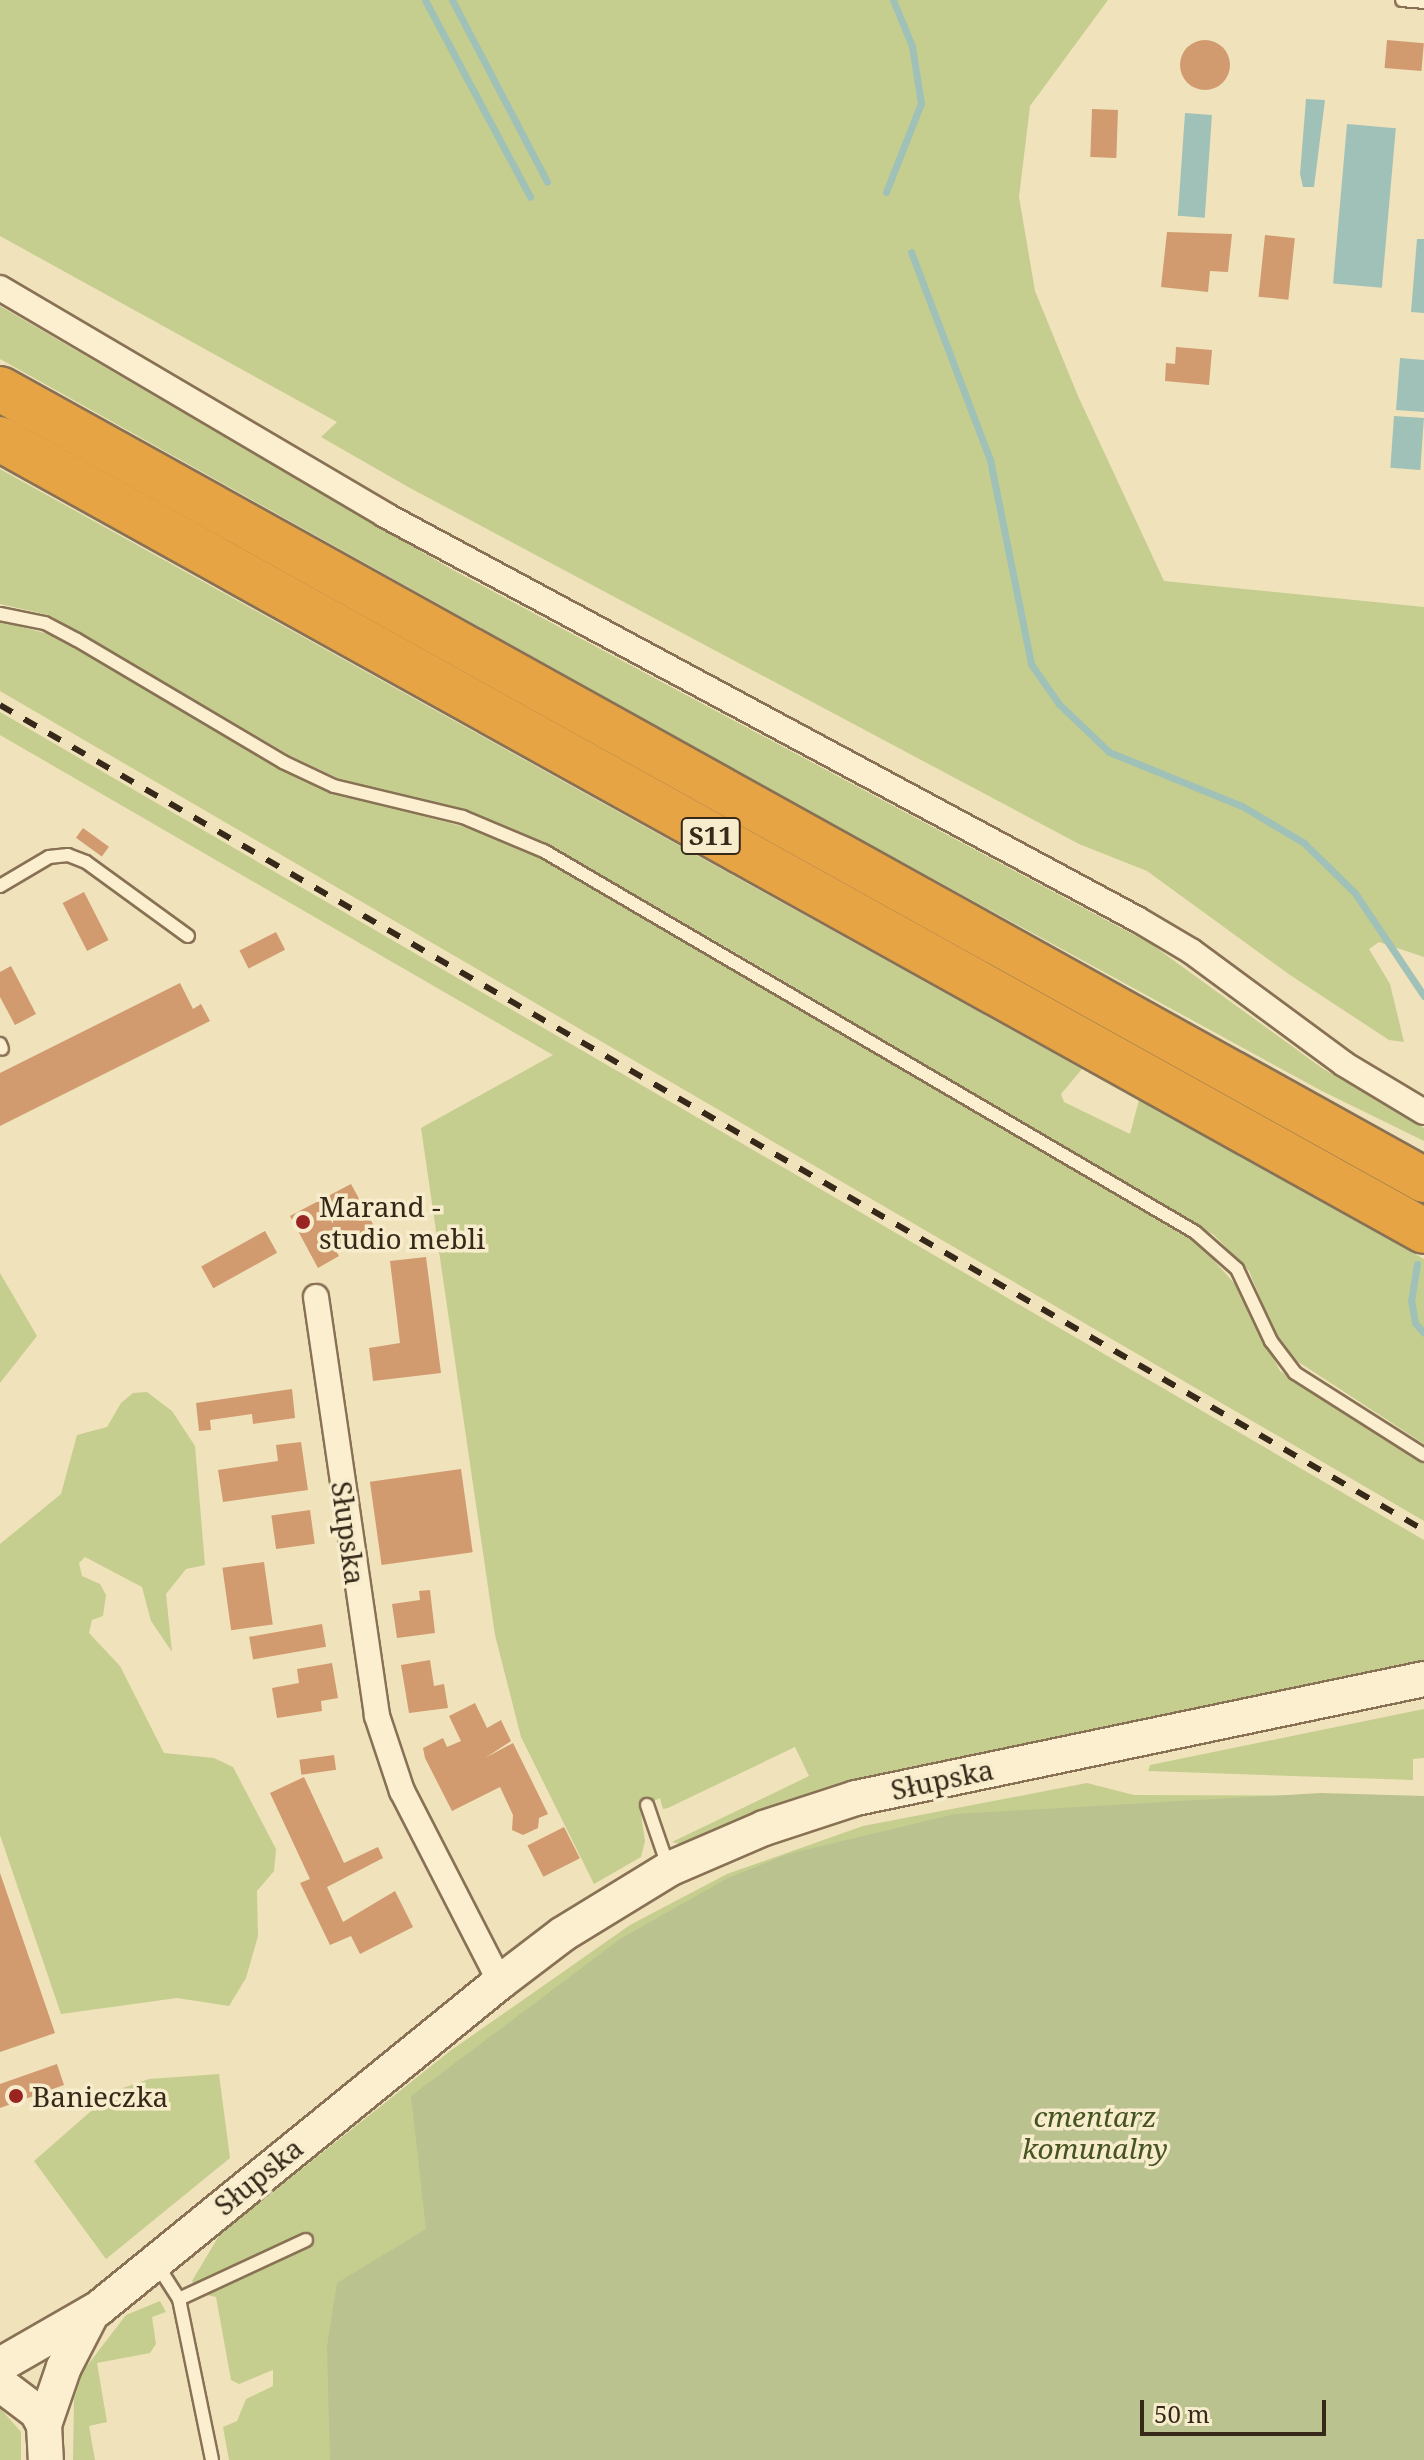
<!DOCTYPE html>
<html>
<head>
<meta charset="utf-8">
<style>
	body { margin:0 }
	#map { position:relative; width:1424px; height:2460px; overflow:hidden; background:#f0e2bb; font-family:"Noto Serif",serif }
	div>[style] { position:absolute }
	[style*='--x'] { left:calc(var(--x)*1px); top:calc(var(--y)*1px); width:calc(var(--w)*1px); rotate:calc(var(--a)*1deg) }
	.green>* { inset:0; background:#c5ce8f }
	.cemetery>* { inset:0; background:#bac28f }
	.water>* { inset:0; background:#a0c1b8; transform-origin:0 0 }
	.stream>* { height:7px; margin:-3.5px; padding:0 3.5px; transform-origin:3.5px; border-radius:3.5px; background:#a0c1b8 }
	.building>* { inset:0; background:#d19a6f; transform-origin:0 0 }
	.round { border-radius:50% }
	.roads { filter:drop-shadow(2px 0 #887154) drop-shadow(-2px 0 #887154) drop-shadow(0 2px #887154) drop-shadow(0 -2px #887154) }
	.lane>* { height:12px; margin:-6px; padding:0 6px; transform-origin:6px; border-radius:6px; background:#fbefcf }
	.street>* { height:24px; margin:-12px; padding:0 12px; transform-origin:12px; border-radius:12px; background:#fbefcf }
	.secondary>* { height:34px; margin:-17px; padding:0 17px; transform-origin:17px; border-radius:17px; background:#fbefcf }
	.highway>* { height:44px; margin:-22px; padding:0 22px; transform-origin:22px; border-radius:22px; background:#e6a445 }
	.rail>* { height:6px; margin-top:-3px; transform-origin:0; background:repeating-linear-gradient(90deg,#36291a 0 14px,transparent 0 28px) }
	.dots>* { width:22px; height:22px; translate:-50% -50%; box-sizing:border-box; border:4px solid #f7eccb; border-radius:50% }
	span { translate:-50% -50%; white-space:nowrap; text-align:center; line-height:1.15; -webkit-text-stroke:7px #f7eccb; paint-order:stroke }
	.shield-label span { padding:2px 6px; background:#f7eccb; border:2px solid; border-radius:6px; -webkit-text-stroke-width:0 }
	.shield-label { font-size:26px; color:#36291a; font-weight:700 }
	.poi-label { font-size:28px; color:#36291a }
	.left { translate:0 -50%; text-align:left }
	.street-label { font-size:28px; color:#36291a }
	.park-label { font-size:28px; color:#455420; font-style:italic }
	.scale { position:absolute; left:1140px; top:2400px; width:186px; height:36px; box-sizing:border-box; border:4px solid #36291a; border-top:0; padding-left:10px; font-size:24px; line-height:28px; white-space:nowrap; color:#36291a; -webkit-text-stroke:6px #f7eccb; paint-order:stroke }
</style>
</head>
<body>
<div id="map">
	<div class="green">
		<i style="clip-path:polygon(0 0,1108px 0,1030px 106px,1019px 197px,1035px 291px,1078px 396px,1164px 581px,1424px 607px,1424px 957px,1379px 942px,1369px 949px,1390px 984px,1404px 1042px,1389px 1040px,1290px 975px,1147px 871px,1079px 844px,410px 488px,321px 437px,337px 422px,0 236px)"></i>
		<i style="clip-path:polygon(0 306px,453px 570px,1151px 944px,1322px 1068px,1424px 1128px,1424px 1141px,1322px 1091px,818px 816px,0 359px)"></i>
		<i style="clip-path:polygon(0 469px,1082px 1069px,1061px 1094px,1064px 1102px,1130px 1134px,1139px 1100px,1424px 1259px,1424px 1444px,1297px 1361px,1273px 1329px,1249px 1271px,1214px 1235px,731px 950px,542px 841px,470px 813px,340px 779px,291px 756px,49px 615px,0 604px)"></i>
		<i style="clip-path:polygon(0 621px,59px 637px,318px 788px,461px 826px,523px 848px,1200px 1245px,1234px 1283px,1280px 1371px,1424px 1462px,1424px 1521px,0 691px)"></i>
		<i style="clip-path:polygon(0 712px,1424px 1540px,1424px 1662px,882px 1777px,688px 1846px,672px 1842px,809px 1776px,795px 1747px,668px 1808px,663px 1809px,660px 1798px,640px 1808px,645px 1841px,641px 1857px,594px 1884px,521px 1737px,495px 1635px,421px 1128px,553px 1055px,0 735px)"></i>
		<i style="clip-path:polygon(0 1273px,37px 1336px,0 1383px)"></i>
		<i style="clip-path:polygon(147px 1392px,172px 1411px,195px 1446px,205px 1565px,186px 1569px,166px 1594px,172px 1652px,151px 1621px,142px 1587px,85px 1557px,79px 1563px,82px 1576px,100px 1584px,106px 1595px,103px 1616px,92px 1620px,89px 1633px,120px 1666px,164px 1753px,214px 1758px,233px 1767px,276px 1849px,274px 1871px,257px 1891px,258px 1936px,246px 1978px,229px 2006px,177px 1998px,61px 2014px,0 1835px,0 1544px,61px 1494px,77px 1435px,107px 1427px,121px 1403px,133px 1393px)"></i>
		<i style="clip-path:polygon(1424px 1709px,1424px 1758px,1413px 1759px,1413px 1780px,1148px 1771px,1150px 1765px)"></i>
		<i style="clip-path:polygon(1087px 1783px,1134px 1795px,1424px 1796px,635px 2460px,229px 2460px,223px 2427px,237px 2421px,246px 2399px,273px 2386px,273px 2370px,239px 2384px,231px 2380px,216px 2297px,197px 2293px,192px 2281px,220px 2234px,450px 2051px,630px 1925px,727px 1874px,863px 1826px)"></i>
		<i style="clip-path:polygon(219px 2074px,230px 2158px,106px 2259px,34px 2161px,114px 2091px,149px 2079px)"></i>
		<i style="clip-path:polygon(160px 2301px,166px 2312px,152px 2317px,156px 2344px,150px 2353px,97px 2363px,107px 2422px,89px 2426px,95px 2460px,73px 2460px,74px 2399px,83px 2371px,126px 2315px)"></i>
		<i style="clip-path:polygon(0 2408px,21px 2432px,21px 2460px,0 2460px)"></i>
	</div>
	<div class="cemetery">
		<i style="clip-path:polygon(1321px 1793px,1424px 1796px,1424px 2460px,330px 2460px,327px 2346px,337px 2283px,426px 2229px,411px 2096px,620px 1939px,728px 1878px,788px 1854px,955px 1814px)"></i>
	</div>
	<div class="water">
		<i style="clip-path:polygon(1306px 99px,1325px 100px,1314px 187px,1303px 187px,1300px 174px)"></i>
		<i style="left:1185px;top:113px;width:27px;height:103px;rotate:4deg"></i>
		<i style="left:1347px;top:124px;width:49px;height:160px;rotate:5deg"></i>
		<i style="clip-path:polygon(1417px 239px,1424px 239px,1424px 313px,1411px 312px)"></i>
		<i style="clip-path:polygon(1400px 358px,1424px 360px,1424px 412px,1396px 410px)"></i>
		<i style="left:1394px;top:416px;width:30px;height:52px;rotate:4deg"></i>
	</div>
	<div class="stream">
		<i style="--x:425;--y:0;--w:223;--a:61.9"></i>
		<i style="--x:452;--y:0;--w:205;--a:62.4"></i>
		<i style="--x:886;--y:192;--w:96;--a:-68.5"></i>
		<i style="--x:921;--y:103;--w:58;--a:-99"></i>
		<i style="--x:912;--y:46;--w:50;--a:-112.4"></i>
		<i style="--x:911;--y:252;--w:222;--a:69.2"></i>
		<i style="--x:990;--y:460;--w:208;--a:78.6"></i>
		<i style="--x:1031;--y:664;--w:49;--a:55"></i>
		<i style="--x:1059;--y:704;--w:69;--a:43.8"></i>
		<i style="--x:1109;--y:752;--w:144;--a:22.1"></i>
		<i style="--x:1242;--y:806;--w:72;--a:30.8"></i>
		<i style="--x:1304;--y:843;--w:71;--a:44.4"></i>
		<i style="--x:1355;--y:893;--w:124;--a:56.2"></i>
		<i style="--x:1417;--y:1264;--w:36;--a:99"></i>
		<i style="--x:1411;--y:1300;--w:23;--a:80"></i>
		<i style="--x:1415;--y:1323;--w:13;--a:48"></i>
	</div>
	<div class="building">
		<i class="round" style="left:1180px;top:40px;width:50px;height:50px"></i>
		<i style="left:1387px;top:40px;width:37px;height:28px;rotate:5deg"></i>
		<i style="left:1092px;top:109px;width:26px;height:48px;rotate:2deg"></i>
		<i style="clip-path:polygon(1167px 232px,1232px 234px,1228px 272px,1210px 271px,1208px 292px,1161px 287px)"></i>
		<i style="left:1265px;top:235px;width:30px;height:62px;rotate:6deg"></i>
		<i style="clip-path:polygon(1176px 347px,1212px 350px,1209px 385px,1165px 381px,1166px 363px,1175px 364px)"></i>
		<i style="left:83px;top:828px;width:32px;height:12px;rotate:36deg"></i>
		<i style="left:84px;top:892px;width:54px;height:24px;rotate:63deg"></i>
		<i style="left:276px;top:932px;width:20px;height:41px;rotate:63deg"></i>
		<i style="clip-path:polygon(11px 966px,36px 1014px,15px 1025px,0 997px,0 972px)"></i>
		<i style="clip-path:polygon(180px 983px,193px 1009px,201px 1004px,210px 1021px,0 1126px,0 1073px)"></i>
		<i style="clip-path:polygon(351px 1184px,374px 1226px,334px 1248px,339px 1256px,318px 1268px,290px 1216px)"></i>
		<i style="left:265px;top:1231px;width:25px;height:73px;rotate:61deg"></i>
		<i style="clip-path:polygon(426px 1257px,441px 1373px,373px 1381px,369px 1348px,400px 1343px,390px 1261px)"></i>
		<i style="clip-path:polygon(292px 1389px,295px 1418px,253px 1424px,252px 1414px,210px 1420px,211px 1430px,199px 1431px,196px 1403px)"></i>
		<i style="clip-path:polygon(301px 1442px,308px 1490px,223px 1502px,218px 1470px,278px 1461px,276px 1445px)"></i>
		<i style="left:461px;top:1469px;width:84px;height:92px;rotate:82deg"></i>
		<i style="left:310px;top:1510px;width:34px;height:39px;rotate:82deg"></i>
		<i style="left:264px;top:1562px;width:63px;height:42px;rotate:82deg"></i>
		<i style="clip-path:polygon(430px 1590px,435px 1633px,397px 1638px,392px 1604px,420px 1600px,419px 1591px)"></i>
		<i style="left:322px;top:1624px;width:23px;height:74px;rotate:80deg"></i>
		<i style="clip-path:polygon(430px 1660px,434px 1686px,444px 1684px,448px 1708px,409px 1713px,401px 1665px)"></i>
		<i style="clip-path:polygon(332px 1663px,338px 1698px,321px 1701px,322px 1711px,277px 1718px,272px 1688px,299px 1683px,297px 1669px)"></i>
		<i style="clip-path:polygon(475px 1703px,487px 1728px,501px 1720px,511px 1741px,485px 1758px,513px 1743px,548px 1814px,539px 1818px,538px 1828px,523px 1835px,512px 1830px,513px 1815px,500px 1787px,452px 1811px,425px 1758px,423px 1748px,443px 1738px,447px 1747px,461px 1741px,449px 1716px)"></i>
		<i style="left:334px;top:1755px;width:15px;height:35px;rotate:82deg"></i>
		<i style="clip-path:polygon(304px 1777px,344px 1863px,378px 1847px,383px 1858px,327px 1887px,343px 1922px,395px 1891px,413px 1927px,360px 1954px,351px 1936px,330px 1945px,300px 1883px,310px 1879px,270px 1793px)"></i>
		<i style="left:564px;top:1827px;width:35px;height:41px;rotate:63deg"></i>
		<i style="clip-path:polygon(0 1873px,55px 2033px,0 2052px)"></i>
		<i style="clip-path:polygon(57px 2064px,64px 2085px,0 2108px,0 2084px)"></i>
	</div>
	<div class="roads">
		<div class="lane">
			<i style="--x:1402;--y:0;--w:22;--a:5"></i>
			<i style="--x:0;--y:614;--w:46;--a:11.3"></i>
			<i style="--x:45;--y:623;--w:36;--a:28"></i>
			<i style="--x:77;--y:640;--w:239;--a:30.6"></i>
			<i style="--x:283;--y:762;--w:56;--a:25.2"></i>
			<i style="--x:334;--y:786;--w:133;--a:13.5"></i>
			<i style="--x:463;--y:817;--w:88;--a:22.8"></i>
			<i style="--x:544;--y:851;--w:754;--a:30.34"></i>
			<i style="--x:1195;--y:1232;--w:56;--a:41.4"></i>
			<i style="--x:1237;--y:1269;--w:80;--a:64.7"></i>
			<i style="--x:1271;--y:1341;--w:40;--a:53"></i>
			<i style="--x:1295;--y:1373;--w:153;--a:32.4"></i>
			<i style="--x:0;--y:886;--w:57;--a:-30.6"></i>
			<i style="--x:49;--y:857;--w:19;--a:-6"></i>
			<i style="--x:68;--y:855;--w:19;--a:21"></i>
			<i style="--x:86;--y:862;--w:126;--a:36"></i>
			<i style="--x:0;--y:1044;--w:5;--a:68"></i>
			<i style="--x:647;--y:1805;--w:65;--a:71"></i>
			<i style="--x:156;--y:2263;--w:43;--a:57.4"></i>
			<i style="--x:179;--y:2299;--w:164;--a:78.4"></i>
			<i style="--x:179;--y:2299;--w:140;--a:-24.9"></i>
		</div>
		<div class="street">
			<i style="--x:0;--y:288;--w:447;--a:30.5"></i>
			<i style="--x:385;--y:515;--w:854;--a:28.25"></i>
			<i style="--x:1137;--y:919;--w:63;--a:30.7"></i>
			<i style="--x:1191;--y:951;--w:190;--a:36.4"></i>
			<i style="--x:1344;--y:1064;--w:93;--a:31"></i>
			<i style="--x:316;--y:1297;--w:423;--a:81.7"></i>
			<i style="--x:377;--y:1716;--w:79;--a:71.6"></i>
			<i style="--x:402;--y:1791;--w:215;--a:62.8"></i>
		</div>
		<div class="secondary">
			<i style="--x:0;--y:2365;--w:114;--a:-29.9"></i>
			<i style="--x:99;--y:2308;--w:517;--a:-39.11"></i>
			<i style="--x:500;--y:1982;--w:79;--a:-37.3"></i>
			<i style="--x:563;--y:1934;--w:124;--a:-31.5"></i>
			<i style="--x:669;--y:1869;--w:103;--a:-23.3"></i>
			<i style="--x:764;--y:1828;--w:97;--a:-18.1"></i>
			<i style="--x:856;--y:1798;--w:580;--a:-11.83"></i>
			<i style="--x:0;--y:2384;--w:46;--a:37.1"></i>
			<i style="--x:37;--y:2412;--w:15;--a:62"></i>
			<i style="--x:44;--y:2425;--w:35;--a:87"></i>
			<i style="--x:44;--y:2425;--w:61;--a:-71"></i>
			<i style="--x:64;--y:2367;--w:61;--a:-62.6"></i>
		</div>
		<div class="highway">
			<i style="--x:0;--y:389;--w:1629;--a:29.05"></i>
			<i style="--x:0;--y:439;--w:1629;--a:29.08"></i>
		</div>
	</div>
	<div class="rail">
		<i style="--x:0;--y:705;--w:1646;--a:30.09"></i>
	</div>
	<div class="dots">
		<i style="left:303px;top:1222px;background:#9a2421"></i>
		<i style="left:16px;top:2096px;background:#9a2421"></i>
	</div>
	<div class="shield-label">
		<span style="left:711px;top:836px">S11</span>
	</div>
	<div class="poi-label">
		<span class="left" style="left:319px;top:1222px">Marand -<br>studio mebli</span>
		<span class="left" style="left:32px;top:2096px">Banieczka</span>
	</div>
	<div class="street-label">
		<span style="left:349px;top:1533px;rotate:82deg">Słupska</span>
		<span style="left:942px;top:1779px;rotate:-12deg">Słupska</span>
		<span style="left:258px;top:2176px;rotate:-39deg">Słupska</span>
	</div>
	<div class="park-label">
		<span style="left:1095px;top:2132px">cmentarz<br>komunalny</span>
	</div>
	<div class="scale">50 m</div>
</div>
</body>
</html>
